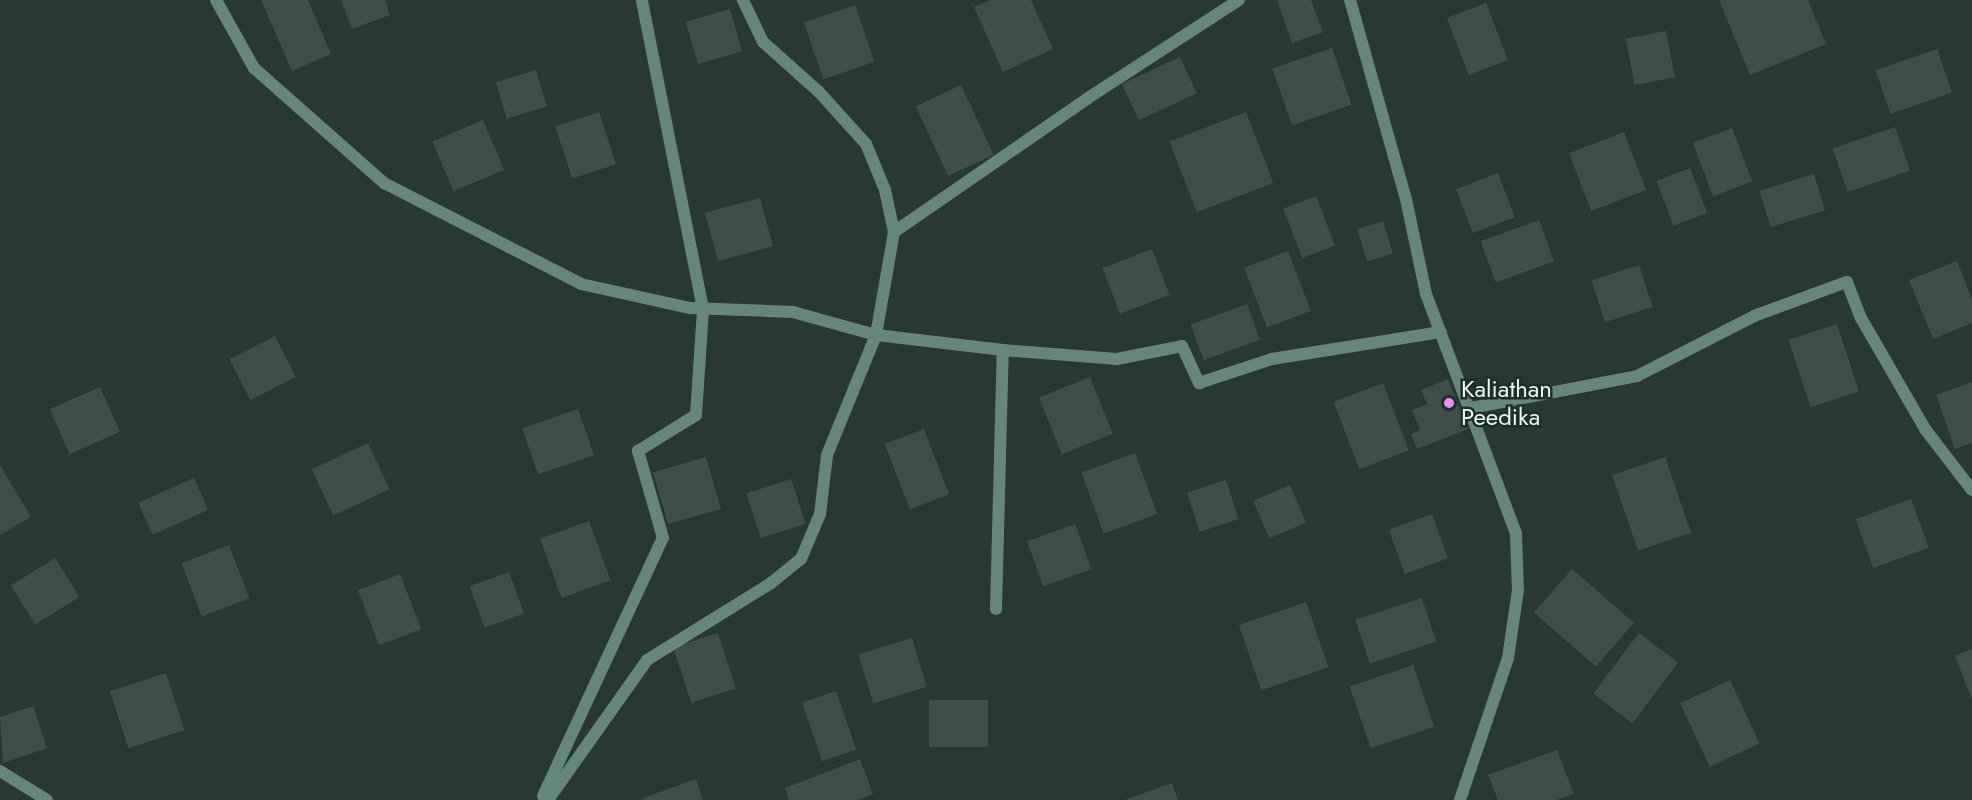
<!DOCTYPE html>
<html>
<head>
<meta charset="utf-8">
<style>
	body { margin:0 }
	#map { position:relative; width:1972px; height:800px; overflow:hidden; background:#283934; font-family:Jost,sans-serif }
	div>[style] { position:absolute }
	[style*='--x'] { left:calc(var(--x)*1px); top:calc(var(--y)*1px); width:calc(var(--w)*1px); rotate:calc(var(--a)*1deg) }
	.building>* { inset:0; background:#3e4f4a; transform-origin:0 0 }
	.street>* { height:12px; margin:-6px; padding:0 6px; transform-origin:6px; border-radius:6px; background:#65867d }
	.dots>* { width:16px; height:16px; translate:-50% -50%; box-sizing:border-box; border:3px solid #1f2f2a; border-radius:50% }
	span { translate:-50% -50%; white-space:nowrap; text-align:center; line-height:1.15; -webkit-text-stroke:5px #1f2f2a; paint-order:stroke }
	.poi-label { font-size:24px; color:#ecf6f3 }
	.left { translate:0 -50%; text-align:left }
</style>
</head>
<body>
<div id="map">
	<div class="building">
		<i style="clip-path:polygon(261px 0,308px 0,331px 54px,292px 71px)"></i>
		<i style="clip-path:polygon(341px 0,385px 0,390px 15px,352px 29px)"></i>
		<i style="clip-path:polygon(991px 0,1031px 0,1053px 49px,1003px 72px,974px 7px)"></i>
		<i style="clip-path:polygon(1277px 0,1311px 0,1323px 32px,1292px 43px)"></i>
		<i style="clip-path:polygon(1719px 0,1808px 0,1826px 44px,1750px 75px)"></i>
		<i style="left:1486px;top:3px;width:61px;height:42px;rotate:69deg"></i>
		<i style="left:855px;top:5px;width:60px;height:54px;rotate:71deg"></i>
		<i style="left:730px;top:9px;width:44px;height:46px;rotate:74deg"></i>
		<i style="left:1666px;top:31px;width:47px;height:41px;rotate:79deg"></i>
		<i style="left:1332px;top:48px;width:60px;height:63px;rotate:71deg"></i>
		<i style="left:1937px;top:49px;width:46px;height:65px;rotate:71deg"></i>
		<i style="left:1180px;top:57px;width:40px;height:64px;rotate:65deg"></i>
		<i style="left:536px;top:70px;width:38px;height:42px;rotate:73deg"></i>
		<i style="left:961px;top:85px;width:77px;height:50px;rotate:65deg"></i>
		<i style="left:599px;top:112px;width:55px;height:46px;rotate:72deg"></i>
		<i style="left:1246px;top:112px;width:76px;height:82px;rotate:69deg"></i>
		<i style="left:483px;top:120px;width:54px;height:55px;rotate:67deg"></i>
		<i style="left:1895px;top:127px;width:46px;height:66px;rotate:71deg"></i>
		<i style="left:1732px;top:128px;width:57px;height:42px;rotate:69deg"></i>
		<i style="left:1624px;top:132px;width:62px;height:59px;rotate:69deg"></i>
		<i style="left:1690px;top:168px;width:48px;height:36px;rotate:69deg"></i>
		<i style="left:1498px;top:173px;width:47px;height:45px;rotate:69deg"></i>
		<i style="left:1814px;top:174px;width:38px;height:57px;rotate:73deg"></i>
		<i style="left:1316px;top:196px;width:53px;height:35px;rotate:69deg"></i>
		<i style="left:760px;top:198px;width:50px;height:57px;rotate:75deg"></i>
		<i style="left:1539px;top:220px;width:44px;height:62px;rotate:70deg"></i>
		<i style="left:1383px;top:221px;width:34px;height:27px;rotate:73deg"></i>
		<i style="left:1152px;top:249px;width:49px;height:53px;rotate:69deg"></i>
		<i style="left:1288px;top:251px;width:64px;height:47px;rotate:69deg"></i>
		<i style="clip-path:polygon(1957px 261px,1972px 299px,1972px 323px,1933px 339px,1909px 280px)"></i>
		<i style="left:1639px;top:265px;width:44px;height:50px;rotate:72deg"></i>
		<i style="left:1247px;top:304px;width:38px;height:60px;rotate:70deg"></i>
		<i style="left:1837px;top:324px;width:71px;height:51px;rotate:72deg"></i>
		<i style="left:275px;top:336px;width:46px;height:51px;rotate:63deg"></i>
		<i style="left:1090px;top:377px;width:61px;height:55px;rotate:68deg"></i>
		<i style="clip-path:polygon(1448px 379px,1468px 429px,1417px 449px,1411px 434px,1420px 430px,1412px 410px,1427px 404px,1421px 390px)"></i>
		<i style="clip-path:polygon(1972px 382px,1972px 443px,1955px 449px,1936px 395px)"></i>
		<i style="left:1383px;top:383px;width:72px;height:53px;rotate:69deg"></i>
		<i style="left:100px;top:387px;width:49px;height:55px;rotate:66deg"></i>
		<i style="left:578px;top:409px;width:49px;height:59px;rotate:71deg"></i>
		<i style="left:924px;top:429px;width:70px;height:42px;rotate:69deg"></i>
		<i style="left:368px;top:443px;width:51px;height:62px;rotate:65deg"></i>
		<i style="left:1135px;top:453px;width:65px;height:57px;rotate:70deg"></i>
		<i style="left:706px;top:457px;width:54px;height:55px;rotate:74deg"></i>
		<i style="left:1665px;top:457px;width:80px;height:56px;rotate:71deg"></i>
		<i style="clip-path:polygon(0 465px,31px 517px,0 535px)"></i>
		<i style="left:194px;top:478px;width:35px;height:61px;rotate:66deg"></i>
		<i style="left:791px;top:479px;width:47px;height:47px;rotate:72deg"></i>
		<i style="left:1226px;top:480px;width:41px;height:41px;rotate:72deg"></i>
		<i style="left:1290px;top:485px;width:41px;height:40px;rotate:67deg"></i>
		<i style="left:1911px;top:499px;width:52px;height:59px;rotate:70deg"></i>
		<i style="left:1432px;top:514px;width:47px;height:46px;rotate:70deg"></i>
		<i style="left:589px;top:521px;width:63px;height:52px;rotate:70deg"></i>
		<i style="left:1075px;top:524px;width:48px;height:51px;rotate:70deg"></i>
		<i style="left:229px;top:545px;width:57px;height:51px;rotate:69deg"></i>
		<i style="left:55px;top:558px;width:46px;height:52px;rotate:58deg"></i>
		<i style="left:1572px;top:569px;width:82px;height:58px;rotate:41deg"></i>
		<i style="left:509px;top:572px;width:44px;height:42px;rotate:70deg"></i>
		<i style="left:400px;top:574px;width:59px;height:45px;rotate:69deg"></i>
		<i style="left:1422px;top:598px;width:46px;height:70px;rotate:72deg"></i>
		<i style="left:1306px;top:602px;width:69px;height:71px;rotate:71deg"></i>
		<i style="left:718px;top:633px;width:58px;height:47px;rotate:72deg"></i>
		<i style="left:1639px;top:633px;width:49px;height:76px;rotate:37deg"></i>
		<i style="left:912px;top:638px;width:51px;height:56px;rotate:73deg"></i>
		<i style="clip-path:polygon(1972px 649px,1972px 699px,1955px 656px)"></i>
		<i style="left:1413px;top:665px;width:65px;height:67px;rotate:71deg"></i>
		<i style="left:166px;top:673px;width:60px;height:59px;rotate:72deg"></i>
		<i style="left:1730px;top:680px;width:70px;height:55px;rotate:65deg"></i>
		<i style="left:836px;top:691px;width:62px;height:36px;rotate:71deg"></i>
		<i style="left:929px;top:700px;width:59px;height:47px"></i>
		<i style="clip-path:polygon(33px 706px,47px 748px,3px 763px,0 717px)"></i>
		<i style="clip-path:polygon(1557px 750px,1574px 794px,1556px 800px,1498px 800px,1488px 775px)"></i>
		<i style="clip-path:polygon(860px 759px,873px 794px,858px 800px,789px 800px,785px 788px)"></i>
		<i style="clip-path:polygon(696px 779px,703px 800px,644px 800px,643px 798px)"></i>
		<i style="clip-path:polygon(1172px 783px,1178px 800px,1125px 800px)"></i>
	</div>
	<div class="street">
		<i style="--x:216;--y:0;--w:78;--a:60.8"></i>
		<i style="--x:254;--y:68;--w:174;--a:41.5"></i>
		<i style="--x:384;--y:183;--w:221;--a:27.1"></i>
		<i style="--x:581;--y:284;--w:112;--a:12.4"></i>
		<i style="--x:690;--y:308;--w:103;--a:2.2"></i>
		<i style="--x:793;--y:312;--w:86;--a:15.5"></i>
		<i style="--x:876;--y:335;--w:128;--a:6.7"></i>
		<i style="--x:1003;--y:350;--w:114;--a:4.5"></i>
		<i style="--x:1117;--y:359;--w:66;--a:-11.3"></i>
		<i style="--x:1182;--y:346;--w:41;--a:65.3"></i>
		<i style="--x:1199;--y:383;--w:77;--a:-18.2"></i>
		<i style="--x:1272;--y:359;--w:171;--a:-9.1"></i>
		<i style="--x:1350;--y:0;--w:207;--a:74.3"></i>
		<i style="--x:1406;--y:199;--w:97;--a:78.1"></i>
		<i style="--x:1426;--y:294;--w:256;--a:69.4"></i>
		<i style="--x:1516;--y:534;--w:56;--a:88"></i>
		<i style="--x:1518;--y:590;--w:69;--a:98.4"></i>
		<i style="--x:1508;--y:658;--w:150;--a:108.7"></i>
		<i style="--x:894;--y:232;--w:236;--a:-34.6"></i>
		<i style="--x:1088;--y:98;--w:180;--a:-33"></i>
		<i style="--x:1471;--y:408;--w:169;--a:-10.9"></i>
		<i style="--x:1637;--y:376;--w:131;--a:-27.1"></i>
		<i style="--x:1754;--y:316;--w:99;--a:-20.1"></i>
		<i style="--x:1847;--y:282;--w:39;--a:69"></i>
		<i style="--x:1861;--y:318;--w:128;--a:60"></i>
		<i style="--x:1925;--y:429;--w:77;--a:52.4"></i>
		<i style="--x:996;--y:609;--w:259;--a:-88.5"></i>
		<i style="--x:0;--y:771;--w:55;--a:31.7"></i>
		<i style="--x:543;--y:796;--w:285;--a:-65.1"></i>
		<i style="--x:663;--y:538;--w:91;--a:-106"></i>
		<i style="--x:638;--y:451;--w:68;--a:-31.8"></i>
		<i style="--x:696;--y:415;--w:106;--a:-86.2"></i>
		<i style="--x:703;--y:309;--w:315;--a:-101.2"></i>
		<i style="--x:548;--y:800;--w:171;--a:-54.7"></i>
		<i style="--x:647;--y:660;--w:146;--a:-31.8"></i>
		<i style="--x:771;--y:583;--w:38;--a:-39"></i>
		<i style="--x:801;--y:559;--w:49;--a:-67.1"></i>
		<i style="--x:820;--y:514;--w:59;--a:-83.2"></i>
		<i style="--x:827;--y:455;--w:130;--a:-67.8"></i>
		<i style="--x:876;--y:335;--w:105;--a:-80.1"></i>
		<i style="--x:894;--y:232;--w:43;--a:-102.1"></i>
		<i style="--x:885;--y:190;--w:50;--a:-112.4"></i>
		<i style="--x:866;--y:144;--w:70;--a:-132.1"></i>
		<i style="--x:819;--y:92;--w:75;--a:-138.2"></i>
		<i style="--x:763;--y:42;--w:47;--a:-115.5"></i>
	</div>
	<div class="dots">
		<i style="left:1449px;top:403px;background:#f08bf5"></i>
	</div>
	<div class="poi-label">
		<span class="left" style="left:1461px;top:403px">Kaliathan<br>Peedika</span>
	</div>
</div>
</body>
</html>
